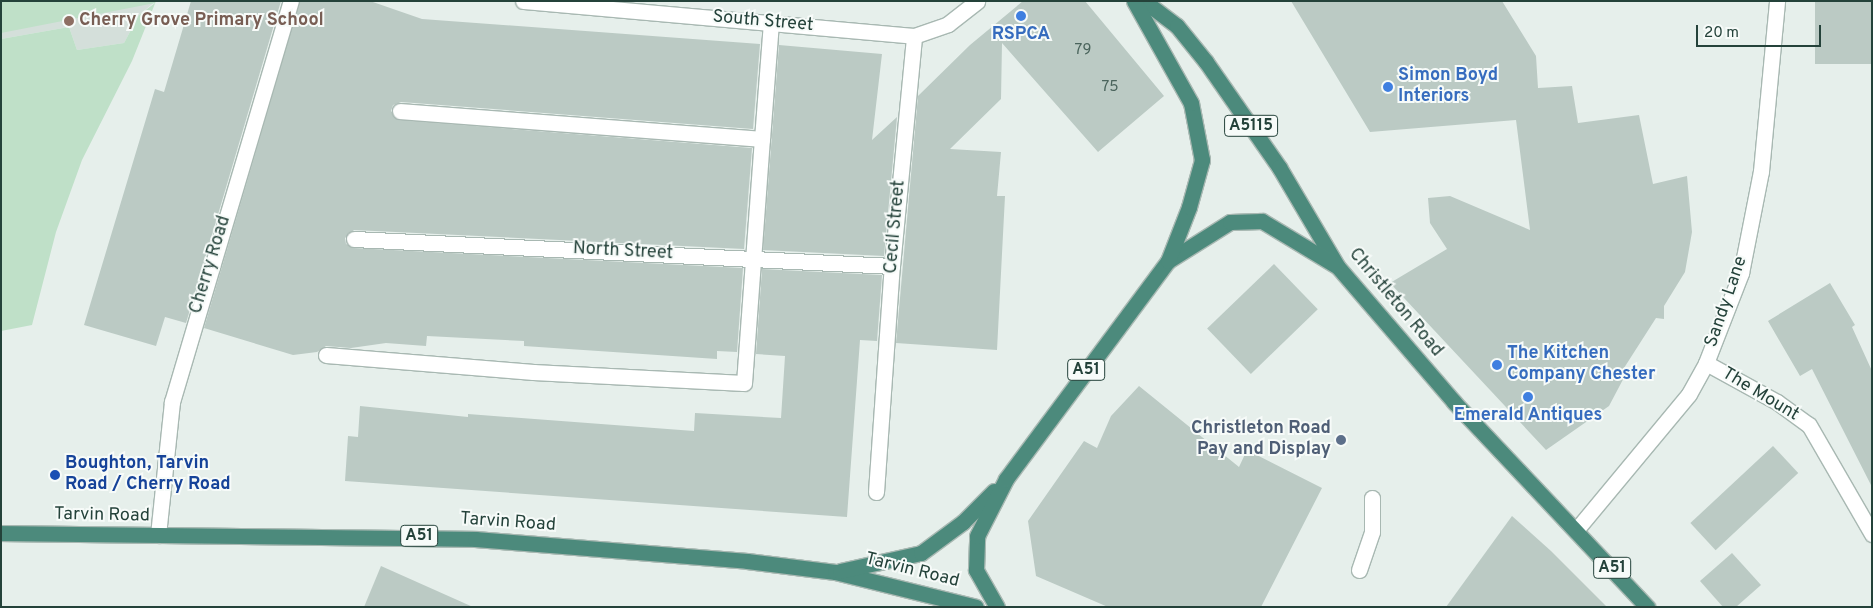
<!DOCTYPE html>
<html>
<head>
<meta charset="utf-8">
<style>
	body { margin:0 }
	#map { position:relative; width:1873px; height:608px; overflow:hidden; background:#e6efeb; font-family:Overpass,sans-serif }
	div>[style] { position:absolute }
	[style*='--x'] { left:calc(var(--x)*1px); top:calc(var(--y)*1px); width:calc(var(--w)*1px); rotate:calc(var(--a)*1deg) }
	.built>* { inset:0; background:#d4dfda }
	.green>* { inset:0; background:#bfe0c8 }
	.building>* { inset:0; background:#bbcac4; transform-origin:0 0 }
	.roads { filter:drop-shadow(1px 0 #a8b8b2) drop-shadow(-1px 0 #a8b8b2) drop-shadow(0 1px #a8b8b2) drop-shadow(0 -1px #a8b8b2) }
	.service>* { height:15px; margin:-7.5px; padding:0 7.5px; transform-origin:7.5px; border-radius:7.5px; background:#fff }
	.minor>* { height:15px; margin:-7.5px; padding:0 7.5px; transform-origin:7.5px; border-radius:7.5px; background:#fff }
	.secondary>* { height:15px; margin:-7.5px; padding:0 7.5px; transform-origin:7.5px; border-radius:7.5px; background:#fff }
	.trunk>* { height:15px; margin:-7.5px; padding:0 7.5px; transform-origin:7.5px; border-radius:7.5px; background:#4c8a7c }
	.dots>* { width:14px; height:14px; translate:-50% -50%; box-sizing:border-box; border:2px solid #f7fbf9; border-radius:50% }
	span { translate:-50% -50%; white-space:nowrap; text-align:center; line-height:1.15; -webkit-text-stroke:4px #f7fbf9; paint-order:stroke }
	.number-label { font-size:15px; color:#4a645c }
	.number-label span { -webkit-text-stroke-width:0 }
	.shield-label span { padding:1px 4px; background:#f7fbf9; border:1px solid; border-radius:4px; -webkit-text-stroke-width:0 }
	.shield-label { font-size:16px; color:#24423a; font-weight:700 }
	.education-label { font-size:18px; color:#785e54; font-weight:700 }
	.left { translate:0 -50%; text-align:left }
	.street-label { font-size:18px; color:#24423a }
	.shop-label { font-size:18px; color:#366cbe; font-weight:700 }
	.service-label { font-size:18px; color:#4e5e75; font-weight:700 }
	.right { translate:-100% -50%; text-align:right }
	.transit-label { font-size:18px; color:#164399; font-weight:700 }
	.frame { position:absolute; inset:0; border:2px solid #24423a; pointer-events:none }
	.scale { position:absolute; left:1696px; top:25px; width:125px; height:22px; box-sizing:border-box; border:2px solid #24423a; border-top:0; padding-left:6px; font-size:15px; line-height:18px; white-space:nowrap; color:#24423a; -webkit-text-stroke:4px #f7fbf9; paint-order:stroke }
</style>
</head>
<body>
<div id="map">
	<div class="built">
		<i style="clip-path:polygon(1px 1px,156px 1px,139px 15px,124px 43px,77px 50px,69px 27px,1px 39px)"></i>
	</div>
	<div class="green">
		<i style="clip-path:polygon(1px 1px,156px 1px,132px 61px,82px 160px,56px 232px,32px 325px,1px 331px,1px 39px,69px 27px,77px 50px,124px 43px,139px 15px,155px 3px,1px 33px)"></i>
	</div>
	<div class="building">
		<i style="clip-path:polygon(191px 1px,281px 1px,186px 323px,165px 317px,156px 346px,84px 325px,155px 89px,164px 92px)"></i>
		<i style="clip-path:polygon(300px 1px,370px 1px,422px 19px,760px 44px,753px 129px,401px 102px,393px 105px,391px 111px,399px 120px,752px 148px,744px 249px,354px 230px,345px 238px,346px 244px,354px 248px,743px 268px,737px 352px,717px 351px,717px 359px,524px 346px,524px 341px,427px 336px,426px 346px,386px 343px,351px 348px,326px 346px,317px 352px,293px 355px,204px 328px)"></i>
		<i style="clip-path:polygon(1023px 1px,1085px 1px,1164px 96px,1098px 152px,1002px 43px,1001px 99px,950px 149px,1001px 152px,997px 196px,1005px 196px,997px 350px,896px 343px,918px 96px,970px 45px)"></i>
		<i style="clip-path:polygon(1291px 1px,1502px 1px,1536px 56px,1538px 88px,1572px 86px,1578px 123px,1639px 115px,1653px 184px,1687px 176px,1692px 232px,1685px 272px,1664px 306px,1664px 319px,1656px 318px,1624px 368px,1628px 370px,1609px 406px,1546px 450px,1390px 283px,1447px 249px,1430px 223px,1428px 198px,1450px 196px,1530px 230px,1516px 120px,1370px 132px)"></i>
		<i style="left:1815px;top:1px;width:57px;height:63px"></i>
		<i style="clip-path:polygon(779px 45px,882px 54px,872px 140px,897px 117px,884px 256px,763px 250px)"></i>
		<i style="left:1274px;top:264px;width:63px;height:93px;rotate:46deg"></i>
		<i style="clip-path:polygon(762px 269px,882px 275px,877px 341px,860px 340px,847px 517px,345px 481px,348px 436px,358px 437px,360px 406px,468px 417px,468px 414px,694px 431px,695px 413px,781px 418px,785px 356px,756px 354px)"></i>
		<i style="clip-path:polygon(1830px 283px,1855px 325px,1852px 327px,1872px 371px,1872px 487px,1812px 369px,1800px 376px,1768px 321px)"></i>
		<i style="clip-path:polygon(1139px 386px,1239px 467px,1247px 450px,1322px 488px,1261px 607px,1108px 607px,1036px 576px,1028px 521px,1084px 441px,1097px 448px,1111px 416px)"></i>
		<i style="left:1773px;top:446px;width:37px;height:113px;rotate:47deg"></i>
		<i style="clip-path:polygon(1512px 516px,1551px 551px,1607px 607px,1446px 607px)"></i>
		<i style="clip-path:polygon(1732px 553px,1761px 585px,1736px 607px,1723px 607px,1700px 581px)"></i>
		<i style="clip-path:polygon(381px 566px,473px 607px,364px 607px)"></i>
	</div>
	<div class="roads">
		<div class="service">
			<i style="--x:400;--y:111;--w:363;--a:4.4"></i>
			<i style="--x:762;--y:139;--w:116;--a:-85.6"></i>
			<i style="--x:326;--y:355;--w:208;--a:4.7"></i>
			<i style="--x:533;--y:372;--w:211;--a:3"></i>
			<i style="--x:744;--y:383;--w:245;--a:-85.8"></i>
			<i style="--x:1359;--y:570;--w:40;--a:-71.1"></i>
			<i style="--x:1372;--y:532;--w:34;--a:-90"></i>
		</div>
		<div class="minor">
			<i style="--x:523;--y:1;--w:393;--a:5.1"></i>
			<i style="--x:354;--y:239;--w:539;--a:2.87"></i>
			<i style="--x:1706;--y:363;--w:81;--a:28.8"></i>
			<i style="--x:1777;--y:402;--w:39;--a:36"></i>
			<i style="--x:1809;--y:425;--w:126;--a:60"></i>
			<i style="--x:876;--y:492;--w:227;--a:-86"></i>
			<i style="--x:892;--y:266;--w:231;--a:-84.5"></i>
			<i style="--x:914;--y:36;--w:36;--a:-19"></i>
			<i style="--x:948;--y:24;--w:37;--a:-38"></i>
			<i style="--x:158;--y:535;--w:134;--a:-84"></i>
			<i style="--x:172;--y:402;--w:418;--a:-73.5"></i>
		</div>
		<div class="secondary">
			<i style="--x:1577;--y:529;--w:175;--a:-50.3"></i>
			<i style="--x:1689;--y:394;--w:35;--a:-61"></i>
			<i style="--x:1706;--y:363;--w:97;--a:-68.7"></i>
			<i style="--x:1741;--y:273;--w:104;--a:-78.9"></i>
			<i style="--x:1761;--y:171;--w:171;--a:-84.6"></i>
		</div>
		<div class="trunk">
			<i style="--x:1144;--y:1;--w:41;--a:37.1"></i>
			<i style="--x:1177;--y:26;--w:46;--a:51.1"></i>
			<i style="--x:1206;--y:62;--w:128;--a:55.2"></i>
			<i style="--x:1279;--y:167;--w:116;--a:59.5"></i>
			<i style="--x:1338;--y:267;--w:178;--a:49.3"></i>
			<i style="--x:1454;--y:402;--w:282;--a:46.7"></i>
			<i style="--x:1168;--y:261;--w:73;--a:-32.2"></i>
			<i style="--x:1230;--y:222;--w:32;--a:-2"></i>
			<i style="--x:1262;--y:221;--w:85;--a:31.1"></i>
			<i style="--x:1;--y:533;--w:474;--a:0.7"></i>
			<i style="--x:475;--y:539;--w:273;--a:4.6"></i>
			<i style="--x:747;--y:561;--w:89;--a:7.1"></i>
			<i style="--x:835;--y:572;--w:145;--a:13.9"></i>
			<i style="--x:840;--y:571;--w:83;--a:-12.5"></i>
			<i style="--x:921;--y:553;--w:52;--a:-36.4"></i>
			<i style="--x:963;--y:522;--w:44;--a:-45"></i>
			<i style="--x:997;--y:607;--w:43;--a:-119.6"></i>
			<i style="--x:976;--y:570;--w:34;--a:-88"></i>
			<i style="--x:977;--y:536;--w:64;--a:-63"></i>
			<i style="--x:1006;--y:479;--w:272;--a:-53.4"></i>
			<i style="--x:1168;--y:261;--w:58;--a:-68.7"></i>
			<i style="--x:1189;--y:207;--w:49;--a:-74.5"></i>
			<i style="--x:1202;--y:160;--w:58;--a:-100.9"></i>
			<i style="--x:1191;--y:103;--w:117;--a:-119.2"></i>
		</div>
	</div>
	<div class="dots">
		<i style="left:1021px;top:16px;background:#3f7fe0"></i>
		<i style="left:69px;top:21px;background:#8d6e63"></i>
		<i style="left:1388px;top:87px;background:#3f7fe0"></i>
		<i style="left:1497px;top:365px;background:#3f7fe0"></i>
		<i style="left:1528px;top:397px;background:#3f7fe0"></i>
		<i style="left:1341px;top:440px;background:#5c6f8a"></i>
		<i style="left:55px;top:475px;background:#1a4fb4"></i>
	</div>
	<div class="number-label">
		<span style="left:1083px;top:51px">79</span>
		<span style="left:1110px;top:88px">75</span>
	</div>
	<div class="shield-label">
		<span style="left:1251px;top:126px">A5115</span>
		<span style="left:1086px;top:370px">A51</span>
		<span style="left:419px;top:536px">A51</span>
		<span style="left:1612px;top:568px">A51</span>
	</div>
	<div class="education-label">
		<span class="left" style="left:79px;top:21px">Cherry Grove Primary School</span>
	</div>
	<div class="street-label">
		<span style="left:763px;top:22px;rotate:5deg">South Street</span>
		<span style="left:896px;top:227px;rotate:-85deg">Cecil Street</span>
		<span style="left:623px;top:252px;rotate:3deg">North Street</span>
		<span style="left:211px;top:265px;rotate:-73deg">Cherry Road</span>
		<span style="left:1727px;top:302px;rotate:-71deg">Sandy Lane</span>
		<span style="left:1395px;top:303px;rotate:50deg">Christleton Road</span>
		<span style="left:1760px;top:395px;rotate:31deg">The Mount</span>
		<span style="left:102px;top:516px;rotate:1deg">Tarvin Road</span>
		<span style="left:508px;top:523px;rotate:4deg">Tarvin Road</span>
		<span style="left:912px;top:571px;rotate:14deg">Tarvin Road</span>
	</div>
	<div class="shop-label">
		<span style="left:1021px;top:35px">RSPCA</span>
		<span class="left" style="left:1398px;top:87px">Simon Boyd<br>Interiors</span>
		<span class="left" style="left:1507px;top:365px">The Kitchen<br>Company Chester</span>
		<span style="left:1528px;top:416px">Emerald Antiques</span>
	</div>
	<div class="service-label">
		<span class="right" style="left:1331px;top:440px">Christleton Road<br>Pay and Display</span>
	</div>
	<div class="transit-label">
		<span class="left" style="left:65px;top:475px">Boughton, Tarvin<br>Road / Cherry Road</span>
	</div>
	<div class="frame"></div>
	<div class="scale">20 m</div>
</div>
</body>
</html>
